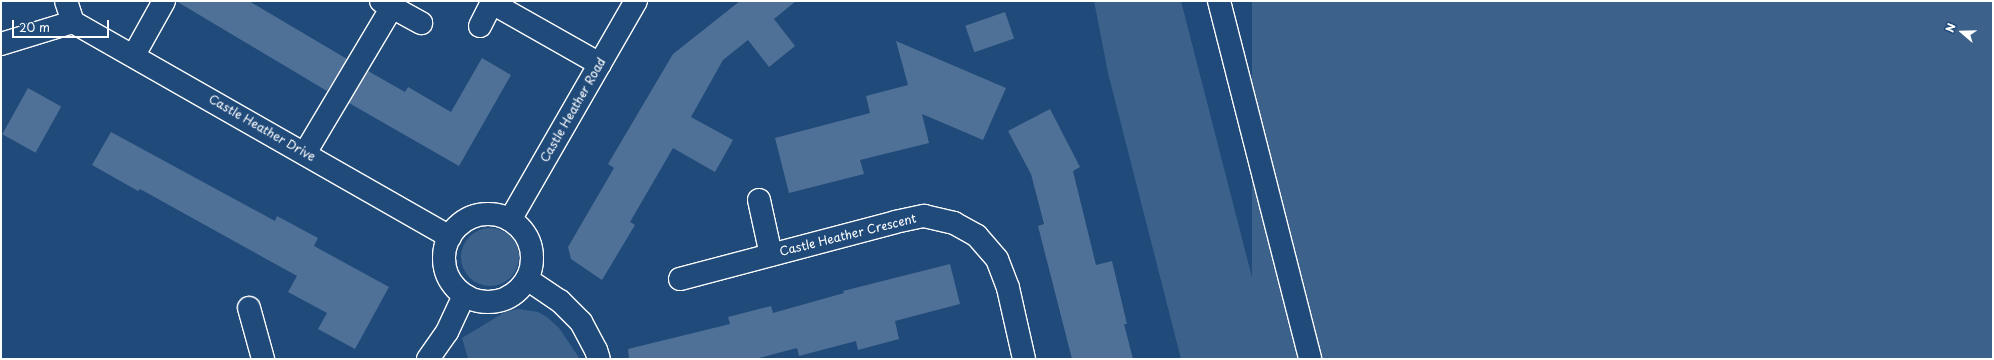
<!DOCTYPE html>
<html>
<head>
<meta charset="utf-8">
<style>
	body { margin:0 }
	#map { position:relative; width:1994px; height:360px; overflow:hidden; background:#1f4a7a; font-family:"Playpen Sans",sans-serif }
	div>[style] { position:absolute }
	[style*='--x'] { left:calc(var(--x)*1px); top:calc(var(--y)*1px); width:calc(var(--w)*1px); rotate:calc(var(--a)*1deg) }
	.green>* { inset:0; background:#3c618b; transform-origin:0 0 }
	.round { border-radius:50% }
	.building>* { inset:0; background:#507197; transform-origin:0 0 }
	.roads { filter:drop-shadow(1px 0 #fff) drop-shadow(-1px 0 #fff) drop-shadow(0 1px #fff) drop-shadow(0 -1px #fff) }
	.minor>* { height:22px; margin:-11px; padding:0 11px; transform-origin:11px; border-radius:11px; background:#1f4a7a }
	.minor>.ring { margin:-11px; padding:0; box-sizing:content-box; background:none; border:22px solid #1f4a7a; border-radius:50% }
	.major>* { height:22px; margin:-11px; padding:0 11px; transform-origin:11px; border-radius:11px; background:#1f4a7a }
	span { translate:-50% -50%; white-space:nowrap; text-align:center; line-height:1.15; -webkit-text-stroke:3px #1f4a7a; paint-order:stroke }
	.street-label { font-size:12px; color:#fff }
	.frame { position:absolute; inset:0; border:2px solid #fff; pointer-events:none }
	.north { position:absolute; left:1942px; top:12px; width:40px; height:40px; -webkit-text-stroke:3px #1f4a7a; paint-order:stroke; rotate:290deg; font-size:11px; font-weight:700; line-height:16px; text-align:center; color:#fff }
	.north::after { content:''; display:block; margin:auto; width:14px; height:18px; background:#fff; clip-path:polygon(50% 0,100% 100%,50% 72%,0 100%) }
	.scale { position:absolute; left:12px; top:20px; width:97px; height:18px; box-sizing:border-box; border:2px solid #fff; border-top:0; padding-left:5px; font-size:12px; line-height:14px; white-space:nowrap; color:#fff; -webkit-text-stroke:3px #1f4a7a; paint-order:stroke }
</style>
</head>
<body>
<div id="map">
	<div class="green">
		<i style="clip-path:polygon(1094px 1px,1181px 1px,1273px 359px,1181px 359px,1108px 73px)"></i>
		<i style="left:1252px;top:1px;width:741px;height:370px"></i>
		<i class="round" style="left:461px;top:228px;width:58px;height:58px"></i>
		<i style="clip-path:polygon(518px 309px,538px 312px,547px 317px,559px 328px,580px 359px,468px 359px,462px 338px,505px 312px)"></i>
	</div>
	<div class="building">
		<i style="clip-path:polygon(176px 1px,249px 1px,347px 59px,327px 91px)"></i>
		<i style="clip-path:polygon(740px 1px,796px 1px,774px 19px,795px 46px,769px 67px,748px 40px,723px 60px,691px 117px,733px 140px,715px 172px,673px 148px,630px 222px,635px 225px,602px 280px,571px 259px,568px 247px,614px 168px,608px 164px,673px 54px)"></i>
		<i style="left:1005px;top:12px;width:28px;height:42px;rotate:71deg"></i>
		<i style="clip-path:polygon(896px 41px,1006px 88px,983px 140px,922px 114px,929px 143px,860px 160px,864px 174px,789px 193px,775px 138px,870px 113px,866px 96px,908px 85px)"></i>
		<i style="clip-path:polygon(482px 58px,511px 75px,459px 166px,349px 103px,368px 71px,405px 92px,408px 87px,451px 112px)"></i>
		<i style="left:28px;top:88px;width:38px;height:53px;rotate:29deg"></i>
		<i style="clip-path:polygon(1050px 109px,1080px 167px,1073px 171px,1096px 265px,1112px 261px,1127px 324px,1124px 324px,1133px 359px,1072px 359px,1038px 226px,1044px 224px,1031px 174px,1008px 131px)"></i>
		<i style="clip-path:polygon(111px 132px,275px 221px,277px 216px,318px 238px,314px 246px,389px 287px,355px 349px,318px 329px,327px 313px,288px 292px,297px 276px,140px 189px,138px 191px,92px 165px)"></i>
		<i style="clip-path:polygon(950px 264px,960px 304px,895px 321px,899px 339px,858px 350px,856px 341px,799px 356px,797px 348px,755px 359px,629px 359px,628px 349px,730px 324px,728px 317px,771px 306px,773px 313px,844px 293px,843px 291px)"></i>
	</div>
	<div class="roads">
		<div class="minor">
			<i style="--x:66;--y:1;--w:22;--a:72"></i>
			<i style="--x:73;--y:22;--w:434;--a:29.7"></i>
			<i style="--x:381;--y:1;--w:46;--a:28.8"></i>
			<i style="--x:492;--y:3;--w:124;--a:29.5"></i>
			<i style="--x:480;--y:26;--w:28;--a:-63"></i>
			<i style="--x:1;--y:44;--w:75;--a:-17"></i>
			<i style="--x:134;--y:55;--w:62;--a:-60.9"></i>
			<i style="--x:305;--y:153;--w:170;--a:-59.2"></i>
			<i style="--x:759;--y:200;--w:56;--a:77.7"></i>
			<i class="ring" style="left:444px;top:214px;width:66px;height:66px"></i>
			<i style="--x:510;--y:220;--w:253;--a:-60.1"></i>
			<i style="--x:527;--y:279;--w:40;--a:34"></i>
			<i style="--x:560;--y:301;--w:30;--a:45"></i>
			<i style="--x:581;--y:322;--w:32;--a:62"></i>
			<i style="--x:596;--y:350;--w:9;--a:72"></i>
			<i style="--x:680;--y:279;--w:222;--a:-14.8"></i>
			<i style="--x:895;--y:222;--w:30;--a:-12"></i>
			<i style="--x:924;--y:216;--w:31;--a:13"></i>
			<i style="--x:954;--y:223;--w:26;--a:29"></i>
			<i style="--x:977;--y:236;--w:30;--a:49"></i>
			<i style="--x:997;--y:259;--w:31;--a:69"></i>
			<i style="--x:1008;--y:288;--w:73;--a:77.3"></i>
			<i style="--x:249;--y:308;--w:53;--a:74.6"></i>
			<i style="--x:428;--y:359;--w:33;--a:-55"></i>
			<i style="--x:447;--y:332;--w:40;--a:-65"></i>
		</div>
		<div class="major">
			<i style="--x:1219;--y:1;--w:369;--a:75.7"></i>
		</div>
	</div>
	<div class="street-label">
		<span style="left:573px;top:110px;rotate:-60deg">Castle Heather Road</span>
		<span style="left:262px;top:128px;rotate:30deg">Castle Heather Drive</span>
		<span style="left:848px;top:235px;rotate:-14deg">Castle Heather Crescent</span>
	</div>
	<div class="frame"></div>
	<div class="north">N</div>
	<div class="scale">20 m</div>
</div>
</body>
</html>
